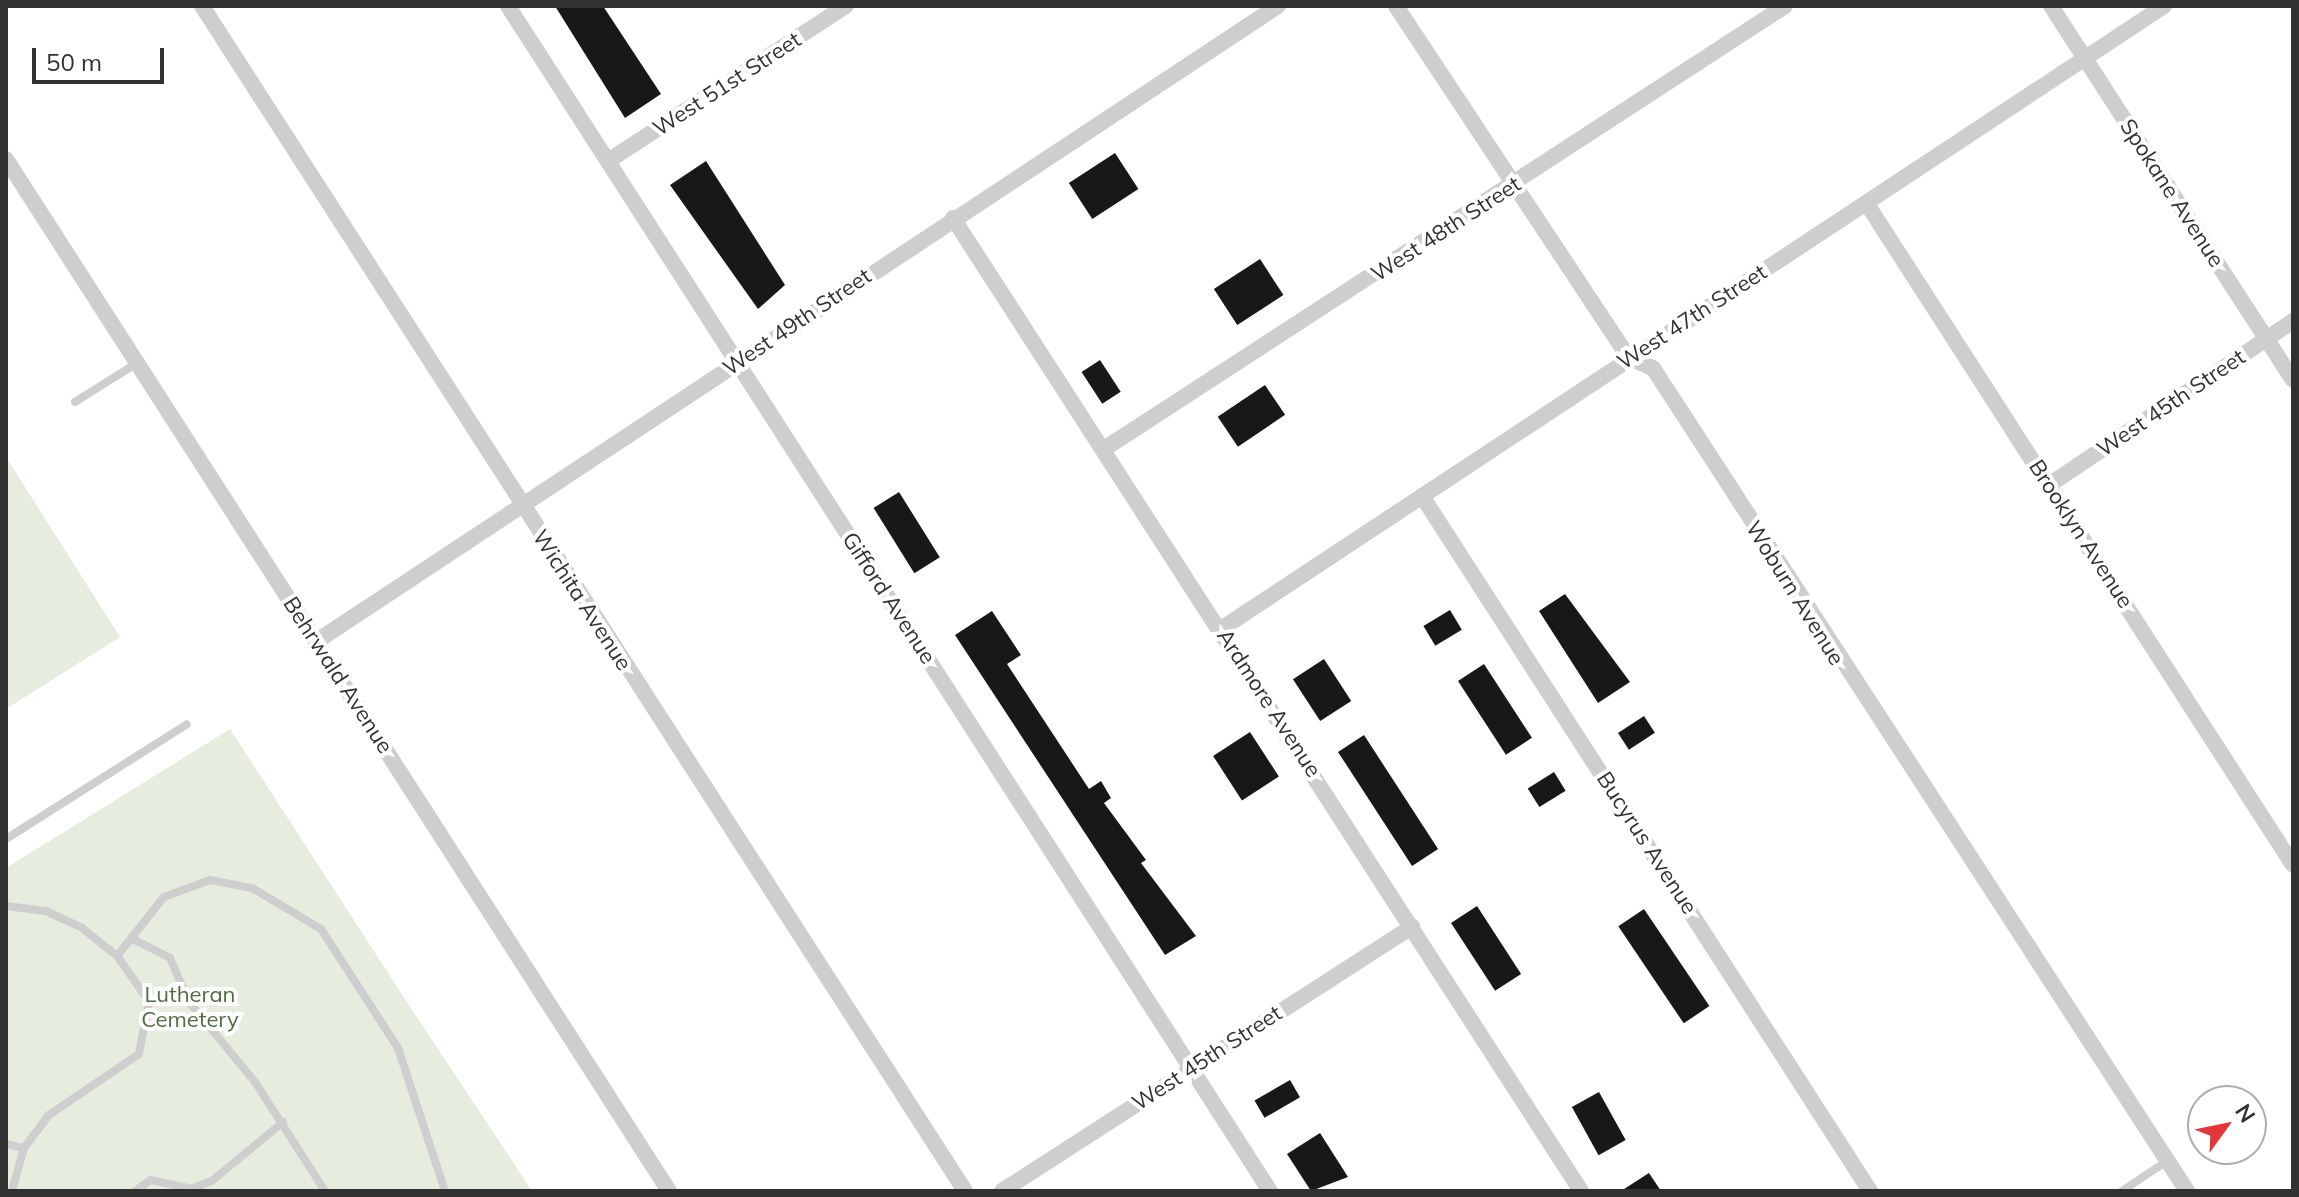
<!DOCTYPE html>
<html>
<head>
<meta charset="utf-8">
<style>
	body { margin:0 }
	#map { position:relative; width:2299px; height:1197px; overflow:hidden; background:#fff; font-family:Mulish,sans-serif }
	div>[style] { position:absolute }
	[style*='--x'] { left:calc(var(--x)*1px); top:calc(var(--y)*1px); width:calc(var(--w)*1px); rotate:calc(var(--a)*1deg) }
	.green>* { inset:0; background:#e6eddf }
	.building>* { inset:0; background:#181818; transform-origin:0 0 }
	.lane>* { height:8px; margin:-4px; padding:0 4px; transform-origin:4px; border-radius:4px; background:#cecece }
	.street>* { height:16px; margin:-8px; padding:0 8px; transform-origin:8px; border-radius:8px; background:#cecece }
	span { translate:-50% -50%; white-space:nowrap; text-align:center; line-height:1.15; -webkit-text-stroke:8px #fff; paint-order:stroke }
	.street-label { font-size:22px; color:#313131 }
	.park-label { font-size:22px; color:#516c3e }
	.frame { position:absolute; inset:0; border:8px solid #313131; pointer-events:none }
	.north { position:absolute; left:2187px; top:1085px; width:80px; height:80px; box-sizing:border-box; background:#fff; border:2px solid #adadad; border-radius:50%; rotate:57deg; font-size:22px; font-weight:700; line-height:32px; text-align:center; color:#313131 }
	.north::after { content:''; display:block; margin:auto; width:28px; height:36px; background:#e3373b; clip-path:polygon(50% 0,100% 100%,50% 72%,0 100%) }
	.scale { position:absolute; left:32px; top:48px; width:132px; height:36px; box-sizing:border-box; border:4px solid #313131; border-top:0; padding-left:10px; font-size:24px; line-height:28px; white-space:nowrap; color:#313131; -webkit-text-stroke:6px #fff; paint-order:stroke }
</style>
</head>
<body>
<div id="map">
	<div class="green">
		<i style="clip-path:polygon(6px 457px,120px 637px,6px 709px)"></i>
		<i style="clip-path:polygon(230px 729px,420px 1022px,532px 1191px,6px 1191px,6px 868px)"></i>
	</div>
	<div class="building">
		<i style="clip-path:polygon(555px 6px,603px 6px,661px 94px,625px 118px)"></i>
		<i style="left:1115px;top:153px;width:43px;height:55px;rotate:57deg"></i>
		<i style="clip-path:polygon(706px 161px,785px 285px,758px 309px,670px 185px)"></i>
		<i style="left:1260px;top:259px;width:43px;height:55px;rotate:57deg"></i>
		<i style="left:1100px;top:360px;width:38px;height:22px;rotate:57deg"></i>
		<i style="left:1265px;top:385px;width:36px;height:57px;rotate:56deg"></i>
		<i style="left:899px;top:492px;width:77px;height:30px;rotate:58deg"></i>
		<i style="clip-path:polygon(1565px 594px,1630px 682px,1598px 703px,1539px 611px)"></i>
		<i style="left:1450px;top:610px;width:23px;height:31px;rotate:59deg"></i>
		<i style="clip-path:polygon(992px 611px,1021px 655px,1007px 664px,1089px 789px,1101px 781px,1111px 798px,1104px 803px,1146px 860px,1141px 863px,1196px 936px,1165px 955px,955px 635px)"></i>
		<i style="left:1324px;top:659px;width:50px;height:37px;rotate:57deg"></i>
		<i style="left:1484px;top:664px;width:88px;height:31px;rotate:57deg"></i>
		<i style="left:1644px;top:716px;width:20px;height:31px;rotate:57deg"></i>
		<i style="left:1250px;top:732px;width:53px;height:44px;rotate:57deg"></i>
		<i style="left:1364px;top:735px;width:136px;height:31px;rotate:57deg"></i>
		<i style="left:1554px;top:772px;width:22px;height:31px;rotate:58deg"></i>
		<i style="left:1477px;top:906px;width:81px;height:31px;rotate:57deg"></i>
		<i style="left:1644px;top:909px;width:117px;height:31px;rotate:56deg"></i>
		<i style="left:1290px;top:1080px;width:20px;height:41px;rotate:60deg"></i>
		<i style="left:1599px;top:1092px;width:55px;height:31px;rotate:61deg"></i>
		<i style="clip-path:polygon(1320px 1133px,1348px 1177px,1311px 1191px,1287px 1154px)"></i>
		<i style="clip-path:polygon(1649px 1173px,1661px 1191px,1621px 1191px)"></i>
	</div>
	<div class="lane">
		<i style="--x:75;--y:402;--w:73;--a:-32.2"></i>
		<i style="--x:6;--y:839;--w:214;--a:-32.4"></i>
		<i style="--x:6;--y:906;--w:40;--a:7.1"></i>
		<i style="--x:46;--y:911;--w:40;--a:25"></i>
		<i style="--x:82;--y:928;--w:45;--a:38.7"></i>
		<i style="--x:117;--y:956;--w:55;--a:54.6"></i>
		<i style="--x:149;--y:1001;--w:54;--a:100.7"></i>
		<i style="--x:139;--y:1054;--w:109;--a:145.9"></i>
		<i style="--x:49;--y:1115;--w:41;--a:127.1"></i>
		<i style="--x:24;--y:1148;--w:45;--a:105.6"></i>
		<i style="--x:135;--y:940;--w:39;--a:27"></i>
		<i style="--x:170;--y:958;--w:48;--a:66.6"></i>
		<i style="--x:189;--y:1002;--w:40;--a:-178.6"></i>
		<i style="--x:117;--y:956;--w:75;--a:-51.5"></i>
		<i style="--x:164;--y:897;--w:49;--a:-20.3"></i>
		<i style="--x:210;--y:880;--w:43;--a:10.8"></i>
		<i style="--x:252;--y:888;--w:80;--a:30.7"></i>
		<i style="--x:321;--y:929;--w:142;--a:57.1"></i>
		<i style="--x:398;--y:1048;--w:151;--a:71.8"></i>
		<i style="--x:189;--y:1002;--w:104;--a:50.5"></i>
		<i style="--x:255;--y:1082;--w:130;--a:57.3"></i>
		<i style="--x:6;--y:1144;--w:18;--a:13"></i>
		<i style="--x:135;--y:1191;--w:19;--a:-35"></i>
		<i style="--x:151;--y:1180;--w:42;--a:12.4"></i>
		<i style="--x:192;--y:1189;--w:23;--a:-23"></i>
		<i style="--x:213;--y:1180;--w:91;--a:-39.6"></i>
		<i style="--x:2122;--y:1191;--w:54;--a:-33.7"></i>
	</div>
	<div class="street">
		<i style="--x:202;--y:6;--w:1409;--a:57.22"></i>
		<i style="--x:508;--y:6;--w:1409;--a:57.26"></i>
		<i style="--x:1396;--y:6;--w:422;--a:56.5"></i>
		<i style="--x:1629;--y:358;--w:26;--a:23"></i>
		<i style="--x:1653;--y:368;--w:981;--a:57.02"></i>
		<i style="--x:2051;--y:6;--w:445;--a:57.1"></i>
		<i style="--x:6;--y:159;--w:1227;--a:57.28"></i>
		<i style="--x:608;--y:161;--w:284;--a:-33.1"></i>
		<i style="--x:1867;--y:204;--w:786;--a:57.2"></i>
		<i style="--x:953;--y:218;--w:1158;--a:57.16"></i>
		<i style="--x:1104;--y:449;--w:812;--a:-33.04"></i>
		<i style="--x:2049;--y:485;--w:294;--a:-33.9"></i>
		<i style="--x:1422;--y:496;--w:827;--a:57.19"></i>
		<i style="--x:1221;--y:629;--w:1130;--a:-33.45"></i>
		<i style="--x:317;--y:641;--w:1152;--a:-33.46"></i>
		<i style="--x:1002;--y:1191;--w:488;--a:-32.8"></i>
	</div>
	<div class="street-label">
		<span style="left:727px;top:84px;rotate:-33deg">West 51st Street</span>
		<span style="left:2172px;top:193px;rotate:57deg">Spokane Avenue</span>
		<span style="left:1446px;top:229px;rotate:-33deg">West 48th Street</span>
		<span style="left:1692px;top:317px;rotate:-33deg">West 47th Street</span>
		<span style="left:797px;top:322px;rotate:-34deg">West 49th Street</span>
		<span style="left:2171px;top:403px;rotate:-34deg">West 45th Street</span>
		<span style="left:2081px;top:534px;rotate:57deg">Brooklyn Avenue</span>
		<span style="left:1795px;top:593px;rotate:58deg">Woburn Avenue</span>
		<span style="left:889px;top:598px;rotate:57deg">Gifford Avenue</span>
		<span style="left:582px;top:600px;rotate:57deg">Wichita Avenue</span>
		<span style="left:338px;top:675px;rotate:57deg">Behrwald Avenue</span>
		<span style="left:1269px;top:703px;rotate:57deg">Ardmore Avenue</span>
		<span style="left:1647px;top:843px;rotate:57deg">Bucyrus Avenue</span>
		<span style="left:1207px;top:1058px;rotate:-33deg">West 45th Street</span>
	</div>
	<div class="park-label">
		<span style="left:190px;top:1007px">Lutheran<br>Cemetery</span>
	</div>
	<div class="frame"></div>
	<div class="north">N</div>
	<div class="scale">50 m</div>
</div>
</body>
</html>
